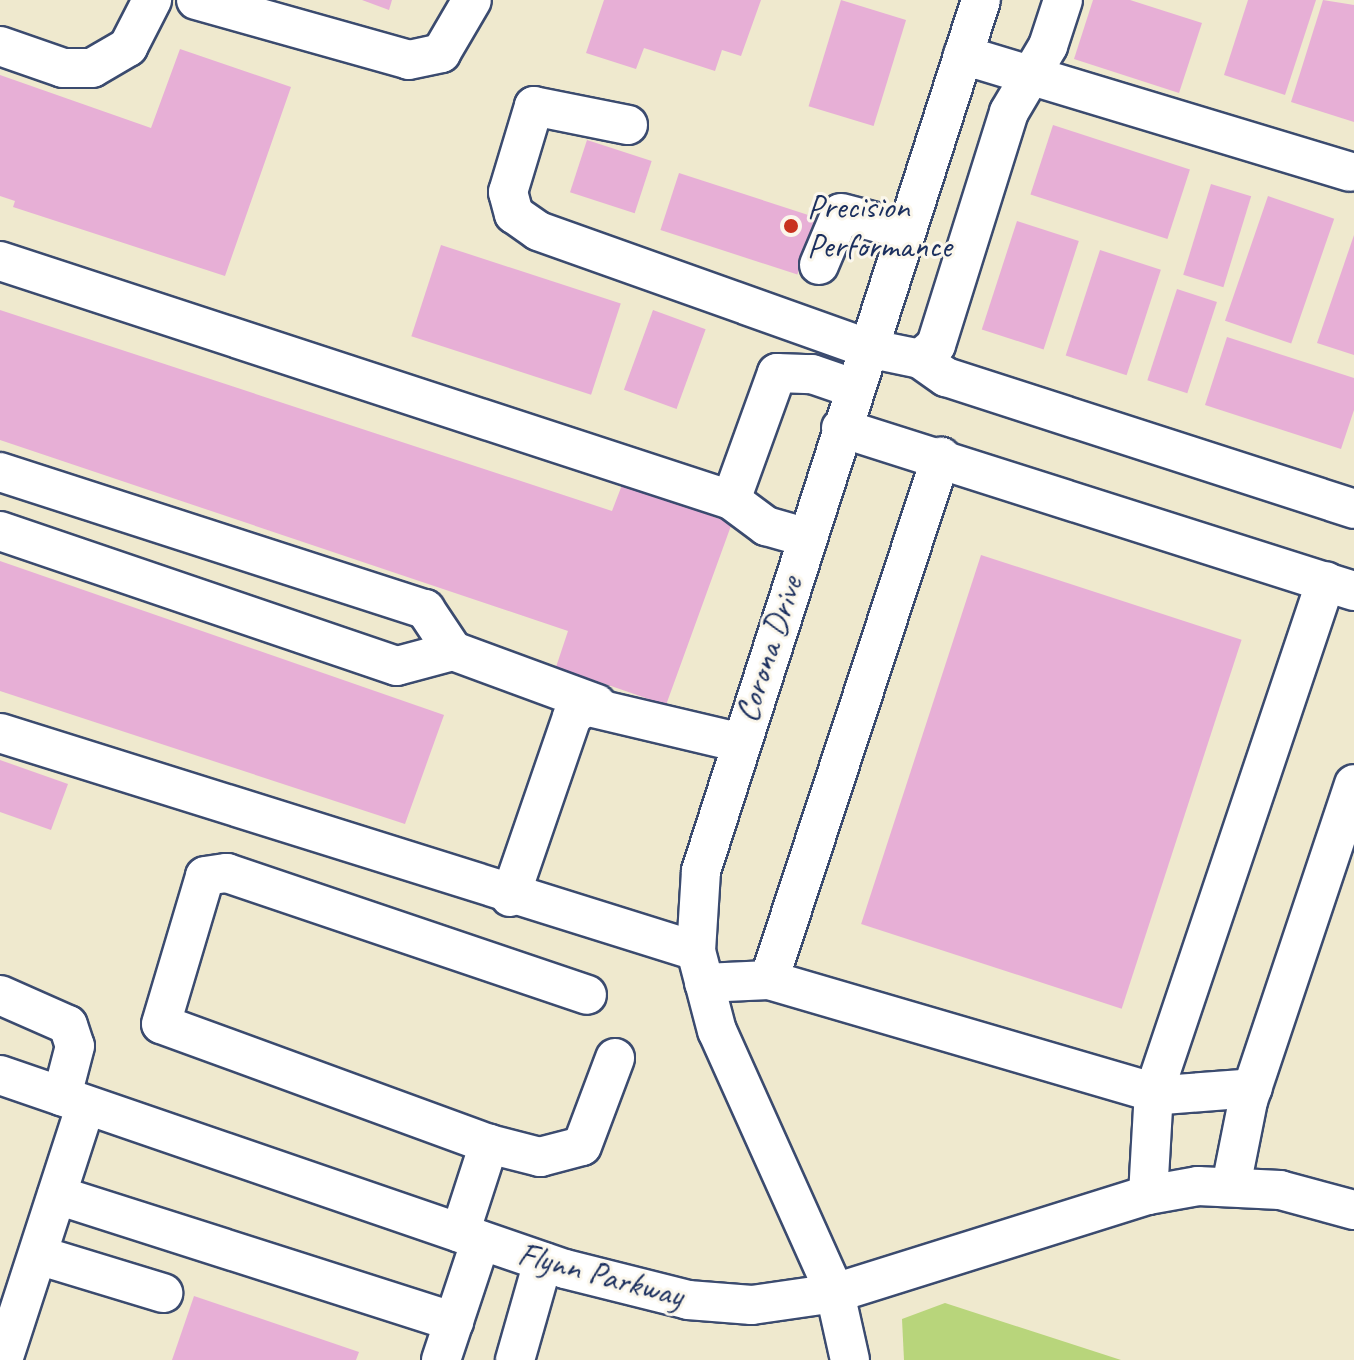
<!DOCTYPE html>
<html>
<head>
<meta charset="utf-8">
<style>
	body { margin:0 }
	#map { position:relative; width:1354px; height:1360px; overflow:hidden; background:#efe9ce; font-family:Caveat,sans-serif }
	div>[style] { position:absolute }
	[style*='--x'] { left:calc(var(--x)*1px); top:calc(var(--y)*1px); width:calc(var(--w)*1px); rotate:calc(var(--a)*1deg) }
	.green>* { inset:0; background:#b8d57b }
	.building>* { inset:0; background:#e7afd6; transform-origin:0 0 }
	.roads { filter:drop-shadow(2px 0 #3b4b6f) drop-shadow(-2px 0 #3b4b6f) drop-shadow(0 2px #3b4b6f) drop-shadow(0 -2px #3b4b6f) }
	.minor>* { height:38px; margin:-19px; padding:0 19px; transform-origin:19px; border-radius:19px; background:#fff }
	.dots>* { width:22px; height:22px; translate:-50% -50%; box-sizing:border-box; border:4px solid #fbf7ec; border-radius:50% }
	span { translate:-50% -50%; white-space:nowrap; text-align:center; line-height:1.15; -webkit-text-stroke:6px #fbf7ec; paint-order:stroke }
	.poi-label { font-size:34px; color:#1b2f5e }
	.left { translate:0 -50%; text-align:left }
	.street-label { font-size:34px; color:#1b2f5e }
</style>
</head>
<body>
<div id="map">
	<div class="green">
		<i style="clip-path:polygon(945px 1303px,1121px 1360px,904px 1360px,902px 1319px)"></i>
	</div>
	<div class="building">
		<i style="clip-path:polygon(362px 0,392px 0,389px 10px)"></i>
		<i style="clip-path:polygon(604px 0,761px 0,741px 56px,722px 50px,715px 71px,644px 48px,636px 69px,586px 53px)"></i>
		<i style="left:841px;top:0;width:68px;height:111px;rotate:17deg"></i>
		<i style="clip-path:polygon(1093px 0,1130px 0,1202px 23px,1179px 93px,1074px 59px)"></i>
		<i style="clip-path:polygon(1248px 0,1316px 0,1285px 95px,1224px 75px)"></i>
		<i style="clip-path:polygon(1323px 0,1354px 5px,1354px 122px,1291px 102px)"></i>
		<i style="clip-path:polygon(180px 49px,291px 87px,225px 276px,13px 207px,15px 201px,0 196px,0 75px,151px 128px)"></i>
		<i style="left:1053px;top:125px;width:144px;height:73px;rotate:18deg"></i>
		<i style="left:587px;top:140px;width:68px;height:55px;rotate:18deg"></i>
		<i style="left:679px;top:173px;width:144px;height:60px;rotate:18deg"></i>
		<i style="left:1211px;top:184px;width:42px;height:95px;rotate:17deg"></i>
		<i style="left:1268px;top:196px;width:70px;height:132px;rotate:19deg"></i>
		<i style="left:1017px;top:221px;width:65px;height:114px;rotate:18deg"></i>
		<i style="clip-path:polygon(1354px 235px,1354px 355px,1317px 343px)"></i>
		<i style="left:441px;top:245px;width:189px;height:96px;rotate:18deg"></i>
		<i style="left:1100px;top:250px;width:64px;height:111px;rotate:18deg"></i>
		<i style="left:1177px;top:289px;width:42px;height:96px;rotate:18deg"></i>
		<i style="clip-path:polygon(0 310px,612px 511px,622px 485px,732px 523px,666px 705px,556px 667px,568px 631px,0 440px)"></i>
		<i style="left:653px;top:310px;width:56px;height:85px;rotate:20deg"></i>
		<i style="clip-path:polygon(1227px 337px,1354px 378px,1354px 410px,1341px 449px,1205px 405px)"></i>
		<i style="left:981px;top:555px;width:274px;height:388px;rotate:18deg"></i>
		<i style="clip-path:polygon(0 561px,444px 715px,405px 824px,0 691px)"></i>
		<i style="clip-path:polygon(0 760px,68px 784px,51px 830px,0 812px)"></i>
		<i style="clip-path:polygon(194px 1296px,359px 1352px,356px 1360px,172px 1360px)"></i>
	</div>
	<div class="roads">
		<div class="minor">
			<i style="--x:196;--y:0;--w:221;--a:15.7"></i>
			<i style="--x:409;--y:60;--w:33;--a:-12"></i>
			<i style="--x:441;--y:53;--w:61;--a:-59.7"></i>
			<i style="--x:0;--y:46;--w:67;--a:19.2"></i>
			<i style="--x:63;--y:68;--w:29;--a:0"></i>
			<i style="--x:92;--y:68;--w:42;--a:-30.3"></i>
			<i style="--x:128;--y:47;--w:53;--a:-62.9"></i>
			<i style="--x:963;--y:55;--w:404;--a:16.8"></i>
			<i style="--x:628;--y:125;--w:96;--a:-168.6"></i>
			<i style="--x:534;--y:106;--w:90;--a:106.8"></i>
			<i style="--x:508;--y:192;--w:23;--a:75"></i>
			<i style="--x:514;--y:214;--w:29;--a:35"></i>
			<i style="--x:538;--y:231;--w:349;--a:19.6"></i>
			<i style="--x:867;--y:348;--w:54;--a:11.7"></i>
			<i style="--x:920;--y:359;--w:21;--a:-41"></i>
			<i style="--x:936;--y:345;--w:244;--a:-72.6"></i>
			<i style="--x:1009;--y:112;--w:77;--a:-59.4"></i>
			<i style="--x:1048;--y:46;--w:48;--a:-71.9"></i>
			<i style="--x:0;--y:261;--w:769;--a:18.11"></i>
			<i style="--x:731;--y:500;--w:44;--a:36.6"></i>
			<i style="--x:766;--y:526;--w:41;--a:15.8"></i>
			<i style="--x:819;--y:265;--w:56;--a:-67.1"></i>
			<i style="--x:841;--y:213;--w:67;--a:14.7"></i>
			<i style="--x:920;--y:359;--w:32;--a:35"></i>
			<i style="--x:946;--y:377;--w:429;--a:17.9"></i>
			<i style="--x:841;--y:428;--w:538;--a:17.63"></i>
			<i style="--x:0;--y:472;--w:447;--a:17.9"></i>
			<i style="--x:425;--y:609;--w:50;--a:56.3"></i>
			<i style="--x:731;--y:500;--w:135;--a:-70.1"></i>
			<i style="--x:777;--y:373;--w:35;--a:2"></i>
			<i style="--x:812;--y:374;--w:43;--a:18.9"></i>
			<i style="--x:0;--y:531;--w:419;--a:18.8"></i>
			<i style="--x:397;--y:666;--w:58;--a:-15"></i>
			<i style="--x:453;--y:651;--w:153;--a:20.2"></i>
			<i style="--x:0;--y:733;--w:729;--a:17.39"></i>
			<i style="--x:510;--y:897;--w:190;--a:-71"></i>
			<i style="--x:572;--y:717;--w:17;--a:-40"></i>
			<i style="--x:585;--y:706;--w:156;--a:13.3"></i>
			<i style="--x:769;--y:980;--w:551;--a:-71.8"></i>
			<i style="--x:704;--y:983;--w:65;--a:-2.6"></i>
			<i style="--x:769;--y:980;--w:410;--a:16.3"></i>
			<i style="--x:1163;--y:1095;--w:90;--a:-4.4"></i>
			<i style="--x:0;--y:995;--w:74;--a:23.8"></i>
			<i style="--x:68;--y:1025;--w:22;--a:72"></i>
			<i style="--x:75;--y:1046;--w:52;--a:104.6"></i>
			<i style="--x:0;--y:1075;--w:597;--a:18.95"></i>
			<i style="--x:565;--y:1269;--w:127;--a:14.1"></i>
			<i style="--x:688;--y:1300;--w:64;--a:4.5"></i>
			<i style="--x:752;--y:1305;--w:84;--a:-8.2"></i>
			<i style="--x:835;--y:1293;--w:328;--a:-17.4"></i>
			<i style="--x:1148;--y:1195;--w:51;--a:-10.2"></i>
			<i style="--x:1198;--y:1186;--w:82;--a:2.8"></i>
			<i style="--x:1280;--y:1190;--w:77;--a:15.1"></i>
			<i style="--x:489;--y:1144;--w:53;--a:14.3"></i>
			<i style="--x:540;--y:1157;--w:43;--a:-14.7"></i>
			<i style="--x:582;--y:1146;--w:94;--a:-69.4"></i>
			<i style="--x:1231;--y:1186;--w:87;--a:-78.7"></i>
			<i style="--x:1248;--y:1101;--w:334;--a:-71.5"></i>
			<i style="--x:57;--y:1195;--w:417;--a:17.7"></i>
			<i style="--x:1148;--y:1195;--w:103;--a:-86.7"></i>
			<i style="--x:1154;--y:1092;--w:539;--a:-71.4"></i>
			<i style="--x:460;--y:1233;--w:94;--a:-72"></i>
			<i style="--x:489;--y:1144;--w:349;--a:-159.9"></i>
			<i style="--x:161;--y:1024;--w:154;--a:-73.4"></i>
			<i style="--x:205;--y:876;--w:22;--a:-8"></i>
			<i style="--x:227;--y:873;--w:380;--a:18.7"></i>
			<i style="--x:38;--y:1255;--w:131;--a:16.9"></i>
			<i style="--x:3;--y:1360;--w:268;--a:-72"></i>
			<i style="--x:441;--y:1360;--w:126;--a:-71.6"></i>
			<i style="--x:515;--y:1360;--w:102;--a:-74.1"></i>
			<i style="--x:850;--y:1360;--w:69;--a:-102.6"></i>
			<i style="--x:835;--y:1293;--w:287;--a:-114.2"></i>
			<i style="--x:717;--y:1031;--w:83;--a:-104.7"></i>
			<i style="--x:696;--y:951;--w:80;--a:-86.4"></i>
			<i style="--x:701;--y:871;--w:915;--a:-72.18"></i>
		</div>
	</div>
	<div class="dots">
		<i style="left:791px;top:226px;background:#c8321e"></i>
	</div>
	<div class="poi-label">
		<span class="left" style="left:807px;top:226px">Precision<br>Performance</span>
	</div>
	<div class="street-label">
		<span style="left:768px;top:649px;rotate:-72deg">Corona Drive</span>
		<span style="left:601px;top:1274px;rotate:15deg">Flynn Parkway</span>
	</div>
</div>
</body>
</html>
